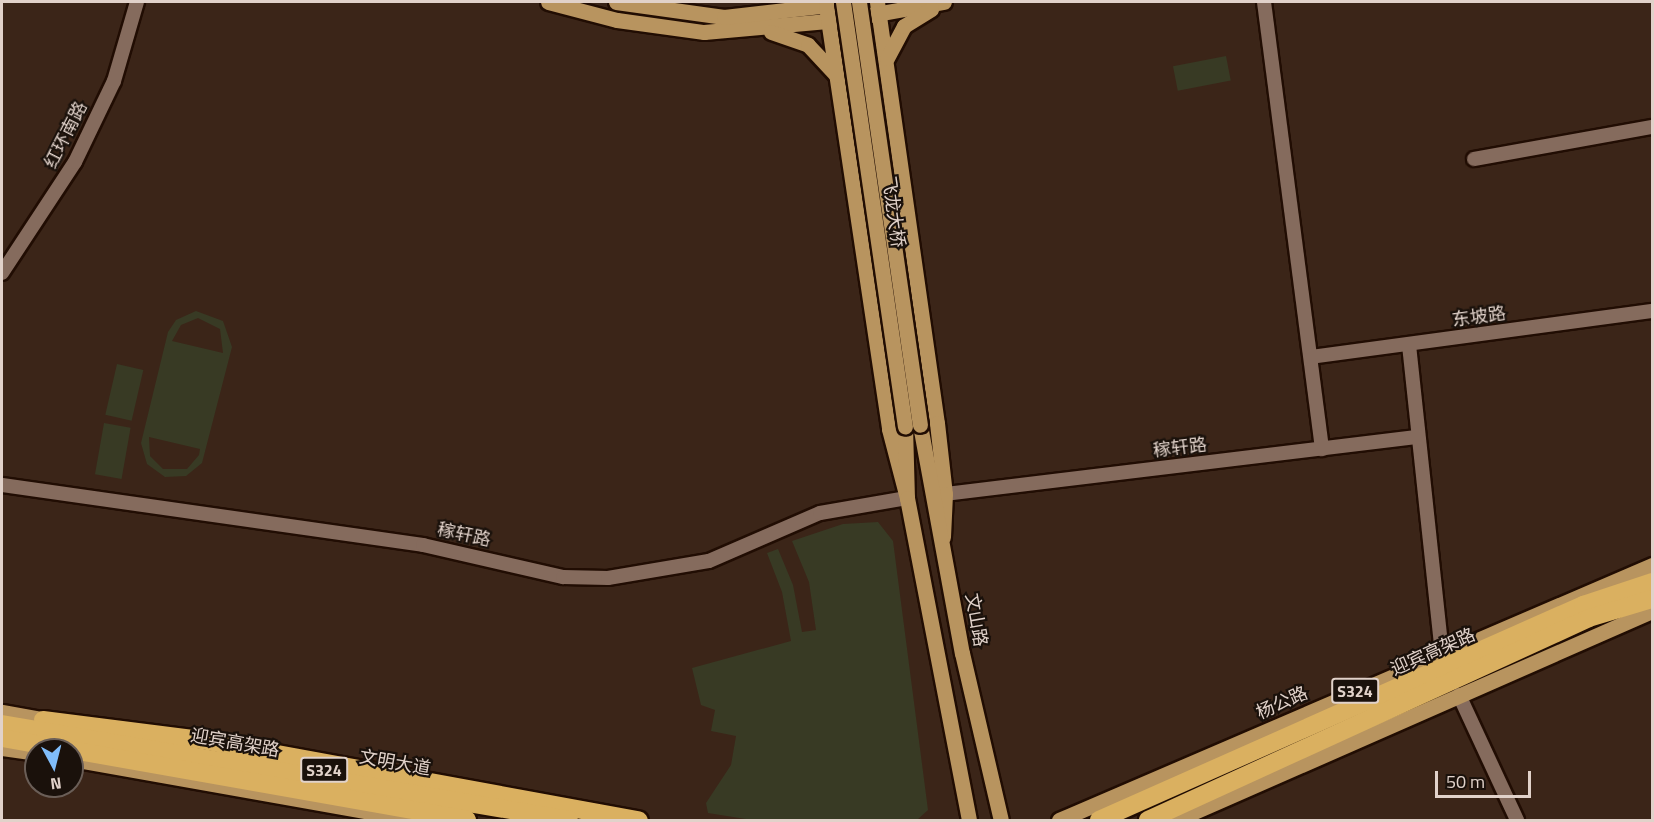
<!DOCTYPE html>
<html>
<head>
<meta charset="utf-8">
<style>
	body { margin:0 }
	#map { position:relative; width:1654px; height:822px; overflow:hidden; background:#3b2518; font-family:"Titillium Web","Noto Sans SC",sans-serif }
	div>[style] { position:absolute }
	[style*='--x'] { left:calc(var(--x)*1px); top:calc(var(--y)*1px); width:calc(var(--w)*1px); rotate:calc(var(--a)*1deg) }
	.green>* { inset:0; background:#383a24; transform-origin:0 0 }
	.roads { filter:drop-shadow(2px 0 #210d03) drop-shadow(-2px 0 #210d03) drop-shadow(0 2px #210d03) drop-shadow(0 -2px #210d03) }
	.minor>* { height:14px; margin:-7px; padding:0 7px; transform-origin:7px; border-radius:7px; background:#856b5d }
	.major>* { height:15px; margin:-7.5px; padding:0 7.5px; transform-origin:7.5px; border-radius:7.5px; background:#b8945f }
	.highway>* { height:18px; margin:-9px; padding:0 9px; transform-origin:9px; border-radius:9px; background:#dab060 }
	.bridges { filter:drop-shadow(2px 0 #210d03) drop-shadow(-2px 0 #210d03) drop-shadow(0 2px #210d03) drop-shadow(0 -2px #210d03) }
	.major-bridge>* { height:15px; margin:-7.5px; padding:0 7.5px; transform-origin:7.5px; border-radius:7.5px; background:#b8945f }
	span { translate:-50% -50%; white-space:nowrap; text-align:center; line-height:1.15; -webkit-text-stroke:4.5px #1a110b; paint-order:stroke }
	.shield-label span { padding:2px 4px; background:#1a110b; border:2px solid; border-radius:4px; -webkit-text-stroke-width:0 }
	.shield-label { font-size:16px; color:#e1d2ca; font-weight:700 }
	.street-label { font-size:18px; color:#e1d2ca }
	.frame { position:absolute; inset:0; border:3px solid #e1d2ca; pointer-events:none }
	.north { position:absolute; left:24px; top:738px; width:60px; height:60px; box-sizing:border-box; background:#1a110b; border:2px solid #6a5e57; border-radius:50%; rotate:173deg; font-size:16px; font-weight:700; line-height:24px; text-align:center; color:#e1d2ca }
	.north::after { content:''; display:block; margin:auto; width:21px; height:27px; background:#80bdfa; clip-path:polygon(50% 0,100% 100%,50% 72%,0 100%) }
	.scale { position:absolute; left:1435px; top:771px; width:96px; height:27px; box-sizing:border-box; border:3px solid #e1d2ca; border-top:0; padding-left:8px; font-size:18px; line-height:21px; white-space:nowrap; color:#e1d2ca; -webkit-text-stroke:4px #1a110b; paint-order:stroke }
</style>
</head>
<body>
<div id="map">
	<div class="green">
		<i style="left:1226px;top:56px;width:25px;height:54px;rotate:79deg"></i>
		<i style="clip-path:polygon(evenodd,196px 311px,223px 321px,232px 347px,202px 463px,186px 476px,165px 477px,147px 464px,141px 443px,168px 332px,176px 320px,196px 311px,198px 318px,220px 329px,223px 353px,172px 341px,181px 325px,198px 318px,196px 311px,149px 437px,200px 449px,199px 455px,187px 469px,163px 469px,150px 456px,149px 437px)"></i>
		<i style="left:117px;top:364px;width:27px;height:52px;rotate:13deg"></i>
		<i style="left:104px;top:423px;width:27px;height:52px;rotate:10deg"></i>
		<i style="clip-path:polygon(878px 522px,893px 541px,928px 810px,917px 820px,752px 820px,708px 813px,706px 803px,731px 765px,736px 736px,711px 731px,715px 710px,701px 705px,692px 668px,791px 641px,782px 592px,767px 553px,778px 549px,793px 585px,802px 632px,816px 630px,809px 582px,792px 541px,843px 524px)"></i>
	</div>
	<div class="roads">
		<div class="minor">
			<i style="--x:1264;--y:2;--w:451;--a:82.6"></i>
			<i style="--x:1474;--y:159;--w:181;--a:-10.2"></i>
			<i style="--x:2;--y:273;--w:133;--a:-56.7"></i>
			<i style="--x:75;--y:162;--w:90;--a:-64.3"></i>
			<i style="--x:114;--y:81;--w:82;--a:-73.8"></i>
			<i style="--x:1409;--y:345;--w:309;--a:83.9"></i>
			<i style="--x:1311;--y:357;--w:344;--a:-7.7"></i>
			<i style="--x:2;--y:485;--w:425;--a:8.1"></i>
			<i style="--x:423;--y:545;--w:144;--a:12.9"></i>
			<i style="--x:563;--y:577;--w:45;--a:1.3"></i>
			<i style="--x:608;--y:578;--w:102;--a:-9.6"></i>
			<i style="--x:709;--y:561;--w:121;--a:-23.4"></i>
			<i style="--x:820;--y:513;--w:88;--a:-9.8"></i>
			<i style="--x:945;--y:494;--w:476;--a:-6.9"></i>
			<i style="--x:1459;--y:695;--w:138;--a:65.1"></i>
		</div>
		<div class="major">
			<i style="--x:548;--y:2;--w:71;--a:14.6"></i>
			<i style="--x:617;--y:20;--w:88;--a:7.9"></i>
			<i style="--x:704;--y:32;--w:135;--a:-5.1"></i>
			<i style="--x:616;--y:2;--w:109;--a:7.9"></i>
			<i style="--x:724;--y:17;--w:132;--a:-6.5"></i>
			<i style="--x:877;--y:2;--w:425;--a:81.9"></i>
			<i style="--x:937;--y:423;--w:71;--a:83.6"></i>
			<i style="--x:945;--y:494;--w:43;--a:92.7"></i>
			<i style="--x:826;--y:6;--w:428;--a:81.5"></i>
			<i style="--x:889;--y:429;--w:71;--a:75.4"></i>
			<i style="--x:870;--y:15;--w:75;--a:-10"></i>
			<i style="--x:771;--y:32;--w:39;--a:19"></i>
			<i style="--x:808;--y:45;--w:41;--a:47"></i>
			<i style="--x:887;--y:58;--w:36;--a:-62"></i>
			<i style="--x:904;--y:26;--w:32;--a:-32"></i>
			<i style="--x:920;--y:425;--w:232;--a:79.6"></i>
			<i style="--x:962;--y:653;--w:171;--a:76.9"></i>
			<i style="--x:905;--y:427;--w:71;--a:88.4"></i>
			<i style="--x:907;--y:498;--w:328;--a:79.1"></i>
			<i style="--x:2;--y:712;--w:52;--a:10"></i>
			<i style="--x:2;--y:748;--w:34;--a:8"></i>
			<i style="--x:72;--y:759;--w:349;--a:10.1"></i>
			<i style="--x:1059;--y:820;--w:646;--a:-23.27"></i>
			<i style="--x:1176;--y:820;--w:520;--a:-23.71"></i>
		</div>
		<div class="highway">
			<i style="--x:43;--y:720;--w:159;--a:7.2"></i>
			<i style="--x:201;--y:740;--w:445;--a:10.4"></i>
			<i style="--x:2;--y:724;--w:575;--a:9.61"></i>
			<i style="--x:2;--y:738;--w:70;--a:9.9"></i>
			<i style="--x:72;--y:750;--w:401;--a:10"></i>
			<i style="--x:1099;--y:820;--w:530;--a:-23.95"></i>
			<i style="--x:1583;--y:605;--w:73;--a:-18.4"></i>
			<i style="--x:1148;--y:820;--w:485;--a:-24.6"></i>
			<i style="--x:1589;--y:618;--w:66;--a:-16.8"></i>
		</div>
	</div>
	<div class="bridges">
		<div class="major-bridge">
			<i style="--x:843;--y:2;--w:429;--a:81.7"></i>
			<i style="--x:859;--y:2;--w:427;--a:81.8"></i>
		</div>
	</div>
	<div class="shield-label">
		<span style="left:1355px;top:691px">S324</span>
		<span style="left:324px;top:770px">S324</span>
	</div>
	<div class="street-label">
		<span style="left:66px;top:135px;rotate:-63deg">红环南路</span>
		<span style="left:893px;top:212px;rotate:82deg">飞龙大桥</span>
		<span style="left:1479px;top:317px;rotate:-8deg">东坡路</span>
		<span style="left:1180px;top:448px;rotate:-7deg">稼轩路</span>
		<span style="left:464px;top:535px;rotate:12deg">稼轩路</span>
		<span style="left:976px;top:620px;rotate:80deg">文山路</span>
		<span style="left:1433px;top:652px;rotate:-24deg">迎宾高架路</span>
		<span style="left:1282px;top:703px;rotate:-24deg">杨公路</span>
		<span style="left:235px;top:743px;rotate:10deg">迎宾高架路</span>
		<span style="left:395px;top:763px;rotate:10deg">文明大道</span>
	</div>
	<div class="frame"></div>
	<div class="north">N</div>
	<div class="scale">50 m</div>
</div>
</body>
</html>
